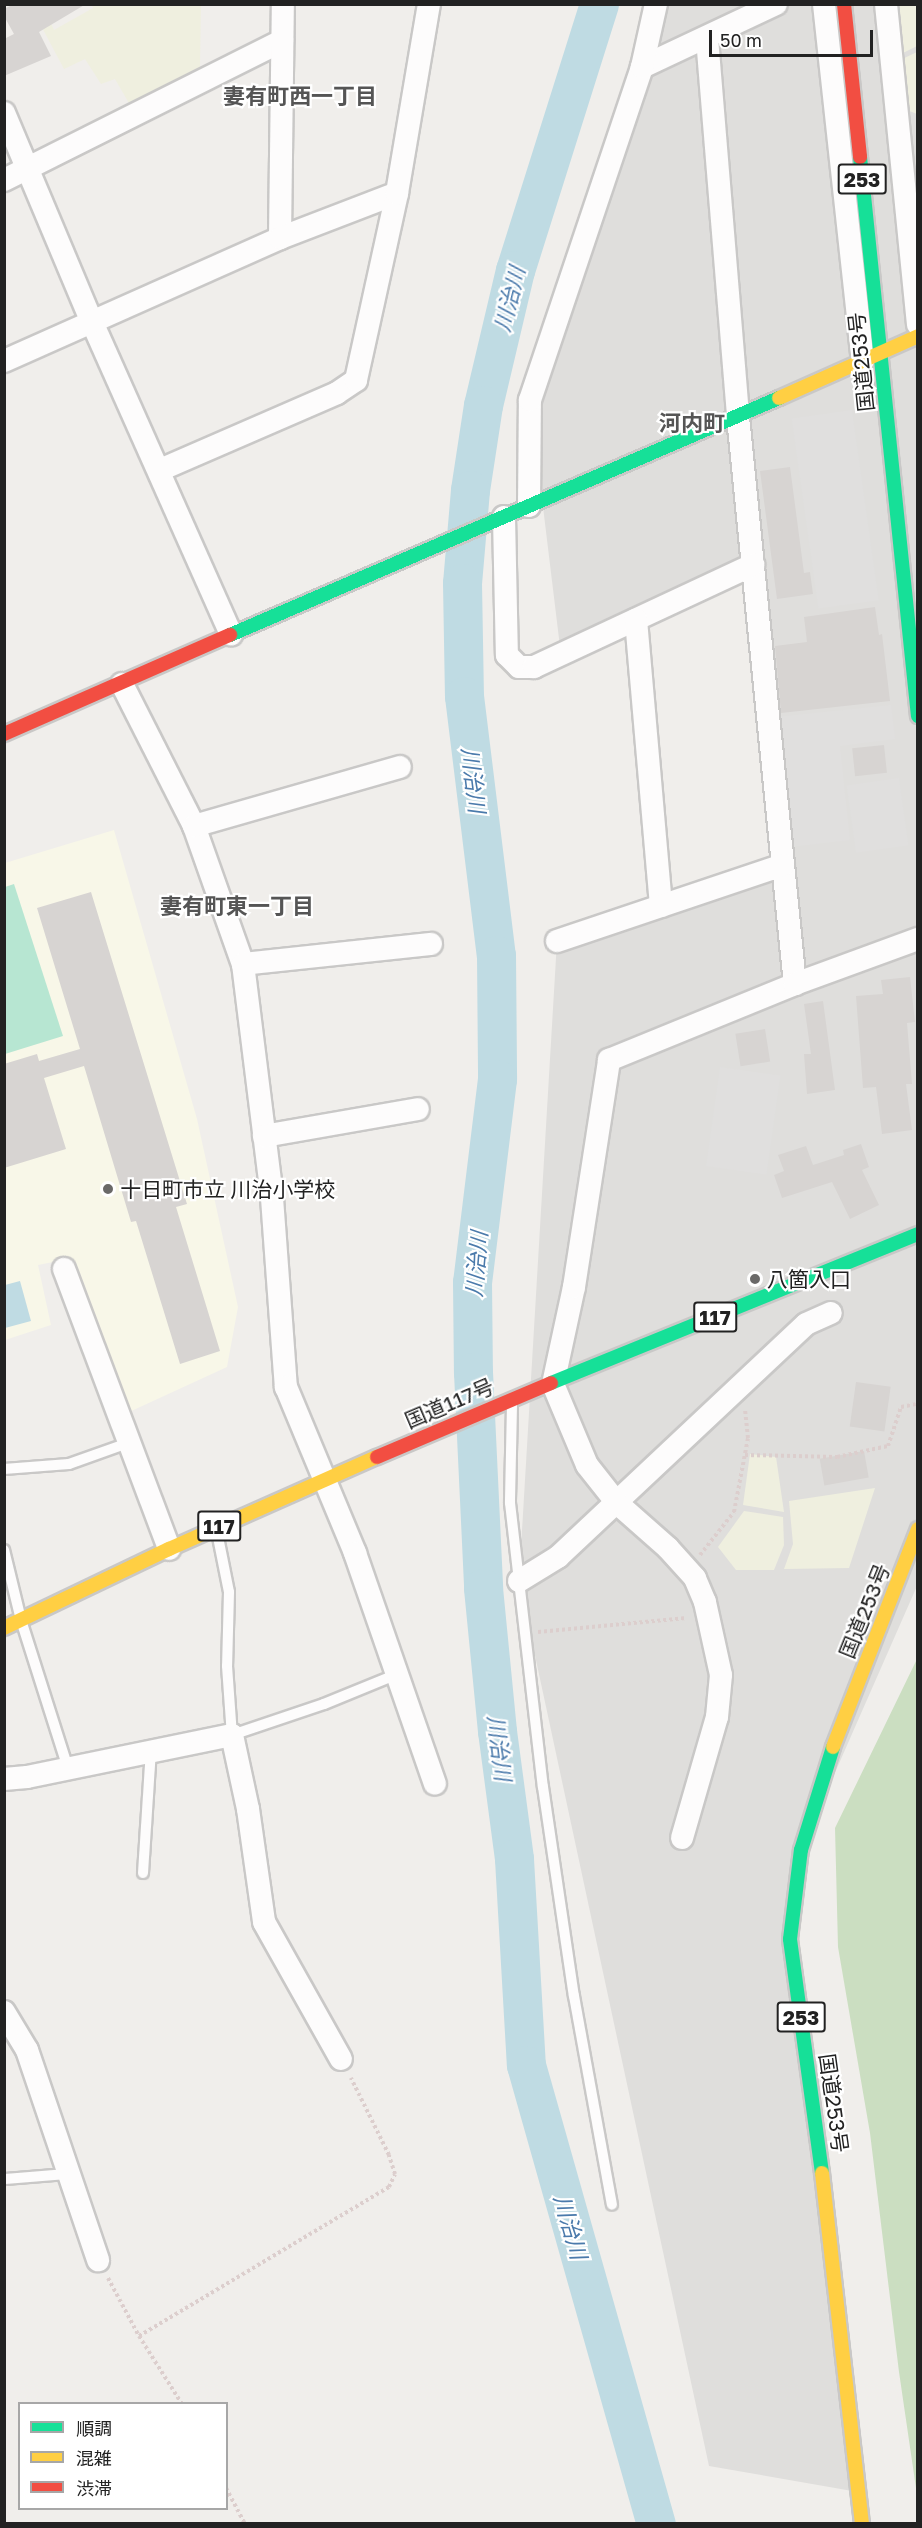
<!DOCTYPE html>
<html>
<head>
<meta charset="utf-8">
<style>
	body { margin:0 }
	#map { position:relative; width:922px; height:2528px; overflow:hidden; background:#f0eeeb; font-family:"Golos Text","Noto Sans JP",sans-serif }
	div>[style] { position:absolute }
	[style*='--x'] { left:calc(var(--x)*1px); top:calc(var(--y)*1px); width:calc(var(--w)*1px); rotate:calc(var(--a)*1deg) }
	.residential>* { inset:0; background:#dfdedc }
	.education>* { inset:0; background:#f8f7e8 }
	.farmland>* { inset:0; background:#efefdf }
	.forest>* { inset:0; background:#cbdec1 }
	.pitch>* { inset:0; background:#b7e6d2 }
	.parking>* { inset:0; background:#e0dfde; transform-origin:0 0 }
	.water>* { inset:0; background:#bfdbe3 }
	.river>* { height:39px; margin:-19.5px; padding:0 19.5px; transform-origin:19.5px; border-radius:19.5px; background:#bfdbe3 }
	.building>* { inset:0; background:#d7d4d2; transform-origin:0 0 }
	.path>* { height:4px; margin-top:-2px; transform-origin:0; background:repeating-linear-gradient(90deg,#dccecd 0 3px,transparent 0 6px) }
	.roads { filter:drop-shadow(2px 0 #c9c8c7) drop-shadow(-2px 0 #c9c8c7) drop-shadow(0 2px #c9c8c7) drop-shadow(0 -2px #c9c8c7) }
	.lane>* { height:10px; margin:-5px; padding:0 5px; transform-origin:5px; border-radius:5px; background:#fdfcfc }
	.street>* { height:22px; margin:-11px; padding:0 11px; transform-origin:11px; border-radius:11px; background:#fdfcfc }
	.fast>* { height:14px; margin:-7px; padding:0 7px; transform-origin:7px; border-radius:7px; background:#16e098 }
	.slow>* { height:14px; margin:-7px; padding:0 7px; transform-origin:7px; border-radius:7px; background:#ffcf43 }
	.jam>* { height:14px; margin:-7px; padding:0 7px; transform-origin:7px; border-radius:7px; background:#f24e42 }
	.dots>* { width:16px; height:16px; translate:-50% -50%; box-sizing:border-box; border:3px solid #fff; border-radius:50% }
	span { translate:-50% -50%; white-space:nowrap; text-align:center; line-height:1.15; -webkit-text-stroke:4.5px #fff; paint-order:stroke }
	.shield-label span { padding:2px 4px; background:#fff; border:2px solid; border-radius:4px; -webkit-text-stroke-width:0 }
	.shield-label { font-size:20px; color:#222; font-weight:700 }
	.street-label { font-size:21px; color:#222 }
	.poi-label { font-size:21px; color:#222 }
	.left { translate:0 -50%; text-align:left }
	.neighbourhood-label { font-size:22px; color:#555; font-weight:700 }
	.water-label { font-size:22px; color:#4a7aab; font-style:italic }
	.frame { position:absolute; inset:0; border:6px solid #222; pointer-events:none }
	.legend { position:absolute; left:18px; top:2402px; width:210px; height:108px; box-sizing:border-box; background:#fff; border:2px solid #a7a7a7; margin:0; padding:8px 10px; list-style:none; font-size:18px; color:#222 }
	.legend li { display:flex; align-items:center; gap:12px; height:30px }
	.legend b { width:30px; border:2px solid #a7a7a7 }
	.scale { position:absolute; left:709px; top:30px; width:164px; height:27px; box-sizing:border-box; border:3px solid #222; border-top:0; padding-left:8px; font-size:18px; line-height:21px; white-space:nowrap; color:#222; -webkit-text-stroke:4px #fff; paint-order:stroke }
</style>
</head>
<body>
<div id="map">
	<div class="residential">
		<i style="clip-path:polygon(655px 5px,917px 5px,917px 1586px,801px 1850px,790px 1939px,858px 2492px,709px 2466px,519px 1581px,557px 941px,783px 865px,753px 566px,561px 655px,530px 400px)"></i>
	</div>
	<div class="education">
		<i style="clip-path:polygon(114px 830px,197px 1119px,238px 1307px,227px 1367px,127px 1413px,68px 1259px,38px 1265px,51px 1325px,5px 1340px,5px 863px)"></i>
	</div>
	<div class="farmland">
		<i style="clip-path:polygon(30px 5px,42px 5px,54px 30px,93px 8px,92px 5px,201px 5px,200px 68px,130px 105px,115px 79px,101px 84px,85px 59px,64px 69px)"></i>
		<i style="clip-path:polygon(895px 5px,917px 5px,917px 46px,901px 54px)"></i>
		<i style="clip-path:polygon(917px 52px,917px 114px,907px 110px,900px 60px)"></i>
		<i style="clip-path:polygon(750px 1454px,776px 1457px,784px 1512px,743px 1505px)"></i>
		<i style="clip-path:polygon(875px 1488px,849px 1568px,784px 1569px,793px 1544px,789px 1501px)"></i>
		<i style="clip-path:polygon(744px 1511px,783px 1517px,784px 1545px,774px 1570px,736px 1570px,718px 1547px)"></i>
	</div>
	<div class="forest">
		<i style="clip-path:polygon(917px 1659px,918px 1659px,917px 2495px,899px 2372px,870px 2133px,838px 1947px,835px 1828px)"></i>
	</div>
	<div class="pitch">
		<i style="clip-path:polygon(14px 884px,63px 1036px,5px 1054px,5px 887px)"></i>
	</div>
	<div class="parking">
		<i style="left:852px;top:410px;width:192px;height:61px;rotate:82deg"></i>
		<i style="clip-path:polygon(891px 705px,895px 739px,840px 746px,850px 840px,790px 847px,776px 717px)"></i>
		<i style="left:899px;top:778px;width:68px;height:53px;rotate:82deg"></i>
		<i style="left:720px;top:1067px;width:61px;height:100px;rotate:8deg"></i>
	</div>
	<div class="water">
		<i style="clip-path:polygon(20px 1281px,31px 1321px,5px 1328px,5px 1285px)"></i>
	</div>
	<div class="river">
		<i style="--x:599;--y:4;--w:279;--a:107.5"></i>
		<i style="--x:515;--y:270;--w:139;--a:103.3"></i>
		<i style="--x:483;--y:405;--w:86;--a:98.7"></i>
		<i style="--x:470;--y:490;--w:93;--a:94.9"></i>
		<i style="--x:462;--y:583;--w:113;--a:89"></i>
		<i style="--x:464;--y:696;--w:261;--a:83"></i>
		<i style="--x:496;--y:955;--w:124;--a:89.5"></i>
		<i style="--x:497;--y:1079;--w:205;--a:97"></i>
		<i style="--x:472;--y:1282;--w:90;--a:89.4"></i>
		<i style="--x:473;--y:1372;--w:216;--a:87.3"></i>
		<i style="--x:483;--y:1588;--w:144;--a:84.4"></i>
		<i style="--x:497;--y:1731;--w:129;--a:82.4"></i>
		<i style="--x:514;--y:1859;--w:206;--a:86.7"></i>
		<i style="--x:526;--y:2065;--w:477;--a:74.2"></i>
	</div>
	<div class="building">
		<i style="clip-path:polygon(14px 4px,86px 4px,39px 32px,51px 56px,4px 76px,4px 39px,14px 34px,4px 16px,4px 9px)"></i>
		<i style="clip-path:polygon(790px 467px,804px 573px,810px 572px,813px 594px,777px 599px,760px 471px)"></i>
		<i style="clip-path:polygon(875px 607px,879px 635px,882px 634px,890px 701px,781px 713px,775px 646px,807px 642px,804px 617px)"></i>
		<i style="left:884px;top:745px;width:28px;height:32px;rotate:84deg"></i>
		<i style="clip-path:polygon(91px 892px,187px 1204px,176px 1207px,220px 1351px,180px 1364px,136px 1221px,131px 1222px,84px 1066px,44px 1078px,66px 1149px,4px 1168px,4px 1064px,37px 1054px,39px 1061px,80px 1049px,37px 908px)"></i>
		<i style="clip-path:polygon(910px 977px,915px 1022px,907px 1023px,912px 1084px,906px 1084px,912px 1130px,882px 1134px,876px 1087px,863px 1088px,856px 996px,883px 994px,881px 980px)"></i>
		<i style="clip-path:polygon(823px 1001px,835px 1090px,807px 1094px,804px 1054px,811px 1054px,804px 1004px)"></i>
		<i style="left:765px;top:1029px;width:33px;height:30px;rotate:81deg"></i>
		<i style="clip-path:polygon(861px 1144px,869px 1167px,862px 1170px,879px 1205px,850px 1219px,832px 1182px,782px 1198px,774px 1175px,784px 1171px,778px 1155px,806px 1146px,813px 1165px,844px 1155px,843px 1150px)"></i>
		<i style="left:856px;top:1382px;width:35px;height:45px;rotate:8deg"></i>
		<i style="left:864px;top:1451px;width:27px;height:45px;rotate:80deg"></i>
	</div>
	<div class="path">
		<i style="--x:745;--y:1455;--w:92;--a:1.2"></i>
		<i style="--x:837;--y:1457;--w:52;--a:-12.2"></i>
		<i style="--x:888;--y:1446;--w:41;--a:-71.6"></i>
		<i style="--x:901;--y:1407;--w:15;--a:-11"></i>
		<i style="--x:700;--y:1555;--w:55;--a:-51.7"></i>
		<i style="--x:734;--y:1512;--w:75;--a:-79.3"></i>
		<i style="--x:748;--y:1438;--w:28;--a:-96"></i>
		<i style="--x:538;--y:1632;--w:149;--a:-5.4"></i>
		<i style="--x:108;--y:2278;--w:66;--a:61.9"></i>
		<i style="--x:139;--y:2336;--w:80;--a:57.7"></i>
		<i style="--x:139;--y:2336;--w:291;--a:-30.8"></i>
		<i style="--x:389;--y:2187;--w:14;--a:-65"></i>
		<i style="--x:395;--y:2174;--w:20;--a:-108"></i>
		<i style="--x:389;--y:2155;--w:86;--a:-116.3"></i>
		<i style="--x:226;--y:2488;--w:41;--a:62.2"></i>
	</div>
	<div class="roads">
		<div class="lane">
			<i style="--x:512;--y:1405;--w:98;--a:91.2"></i>
			<i style="--x:510;--y:1503;--w:286;--a:83.4"></i>
			<i style="--x:543;--y:1787;--w:211;--a:81.6"></i>
			<i style="--x:574;--y:1996;--w:212;--a:79.7"></i>
			<i style="--x:4;--y:1469;--w:65;--a:-4.4"></i>
			<i style="--x:69;--y:1464;--w:63;--a:-19.6"></i>
			<i style="--x:217;--y:1532;--w:61;--a:78.7"></i>
			<i style="--x:229;--y:1592;--w:74;--a:91.5"></i>
			<i style="--x:227;--y:1666;--w:69;--a:85.9"></i>
			<i style="--x:232;--y:1735;--w:97;--a:-18.6"></i>
			<i style="--x:324;--y:1704;--w:77;--a:-22.2"></i>
			<i style="--x:4;--y:1550;--w:72;--a:76.3"></i>
			<i style="--x:21;--y:1620;--w:155;--a:72.4"></i>
			<i style="--x:143;--y:1873;--w:123;--a:-86.3"></i>
			<i style="--x:4;--y:2179;--w:64;--a:-4.5"></i>
		</div>
		<div class="street">
			<i style="--x:824;--y:4;--w:359;--a:83.8"></i>
			<i style="--x:886;--y:4;--w:322;--a:84.3"></i>
			<i style="--x:707;--y:38;--w:380;--a:85.3"></i>
			<i style="--x:738;--y:417;--w:570;--a:84.26"></i>
			<i style="--x:642;--y:67;--w:148;--a:-25.2"></i>
			<i style="--x:4;--y:113;--w:227;--a:67.2"></i>
			<i style="--x:92;--y:322;--w:342;--a:66"></i>
			<i style="--x:4;--y:180;--w:311;--a:-26.6"></i>
			<i style="--x:280;--y:238;--w:234;--a:-89.3"></i>
			<i style="--x:4;--y:361;--w:302;--a:-24"></i>
			<i style="--x:280;--y:238;--w:125;--a:-21"></i>
			<i style="--x:160;--y:470;--w:193;--a:-23.5"></i>
			<i style="--x:337;--y:393;--w:23;--a:-34"></i>
			<i style="--x:356;--y:380;--w:191;--a:-77.6"></i>
			<i style="--x:397;--y:193;--w:192;--a:-80.4"></i>
			<i style="--x:529;--y:506;--w:106;--a:-89.5"></i>
			<i style="--x:530;--y:400;--w:351;--a:-71.4"></i>
			<i style="--x:642;--y:67;--w:65;--a:-77.5"></i>
			<i style="--x:504;--y:517;--w:138;--a:88.8"></i>
			<i style="--x:507;--y:655;--w:17;--a:45"></i>
			<i style="--x:519;--y:667;--w:15;--a:0"></i>
			<i style="--x:534;--y:667;--w:242;--a:-25"></i>
			<i style="--x:636;--y:620;--w:287;--a:85"></i>
			<i style="--x:122;--y:684;--w:159;--a:63.1"></i>
			<i style="--x:194;--y:826;--w:146;--a:70.5"></i>
			<i style="--x:243;--y:964;--w:236;--a:82.9"></i>
			<i style="--x:272;--y:1198;--w:190;--a:85.8"></i>
			<i style="--x:286;--y:1387;--w:180;--a:67.4"></i>
			<i style="--x:355;--y:1553;--w:244;--a:70.9"></i>
			<i style="--x:194;--y:826;--w:214;--a:-16"></i>
			<i style="--x:557;--y:941;--w:238;--a:-18.6"></i>
			<i style="--x:243;--y:964;--w:189;--a:-6.1"></i>
			<i style="--x:264;--y:1136;--w:156;--a:-9.9"></i>
			<i style="--x:64;--y:1269;--w:299;--a:69.4"></i>
			<i style="--x:519;--y:1581;--w:46;--a:-31.6"></i>
			<i style="--x:558;--y:1557;--w:340;--a:-43.2"></i>
			<i style="--x:806;--y:1324;--w:27;--a:-24"></i>
			<i style="--x:4;--y:1779;--w:23;--a:-5"></i>
			<i style="--x:27;--y:1777;--w:209;--a:-11.6"></i>
			<i style="--x:232;--y:1735;--w:76;--a:77.8"></i>
			<i style="--x:248;--y:1809;--w:114;--a:81.9"></i>
			<i style="--x:264;--y:1922;--w:157;--a:60.7"></i>
			<i style="--x:682;--y:1838;--w:126;--a:-73.9"></i>
			<i style="--x:717;--y:1717;--w:42;--a:-84.6"></i>
			<i style="--x:721;--y:1675;--w:75;--a:-102.4"></i>
			<i style="--x:705;--y:1602;--w:26;--a:-113"></i>
			<i style="--x:695;--y:1578;--w:40;--a:-132"></i>
			<i style="--x:668;--y:1548;--w:68;--a:-138.6"></i>
			<i style="--x:617;--y:1503;--w:48;--a:-128.3"></i>
			<i style="--x:587;--y:1465;--w:88;--a:-112.8"></i>
			<i style="--x:553;--y:1384;--w:99;--a:-77.8"></i>
			<i style="--x:574;--y:1287;--w:230;--a:-81.2"></i>
			<i style="--x:609;--y:1060;--w:201;--a:-22.2"></i>
			<i style="--x:795;--y:984;--w:131;--a:-20.1"></i>
			<i style="--x:4;--y:2012;--w:44;--a:58.8"></i>
			<i style="--x:27;--y:2050;--w:222;--a:71.3"></i>
		</div>
		<div class="fast">
			<i style="--x:860;--y:157;--w:562;--a:84.08"></i>
			<i style="--x:230;--y:635;--w:598;--a:-23.35"></i>
			<i style="--x:551;--y:1383;--w:396;--a:-22.1"></i>
			<i style="--x:822;--y:2173;--w:236;--a:-97.8"></i>
			<i style="--x:790;--y:1939;--w:90;--a:-83"></i>
			<i style="--x:801;--y:1850;--w:108;--a:-72.7"></i>
		</div>
		<div class="slow">
			<i style="--x:779;--y:398;--w:152;--a:-24"></i>
			<i style="--x:4;--y:1628;--w:183;--a:-25.6"></i>
			<i style="--x:169;--y:1549;--w:227;--a:-23.9"></i>
			<i style="--x:833;--y:1747;--w:234;--a:-68.7"></i>
			<i style="--x:822;--y:2173;--w:353;--a:83.5"></i>
		</div>
		<div class="jam">
			<i style="--x:844;--y:4;--w:154;--a:84"></i>
			<i style="--x:4;--y:734;--w:247;--a:-23.7"></i>
			<i style="--x:377;--y:1457;--w:189;--a:-23"></i>
		</div>
	</div>
	<div class="dots">
		<i style="left:108px;top:1189px;background:#6a6968"></i>
		<i style="left:755px;top:1279px;background:#6a6968"></i>
	</div>
	<div class="shield-label">
		<span style="left:862px;top:179px">253</span>
		<span style="left:715px;top:1317px">117</span>
		<span style="left:219px;top:1526px">117</span>
		<span style="left:801px;top:2017px">253</span>
	</div>
	<div class="street-label">
		<span style="left:861px;top:362px;rotate:-96deg">国道253号</span>
		<span style="left:449px;top:1403px;rotate:-23deg">国道117号</span>
		<span style="left:864px;top:1611px;rotate:-68deg">国道253号</span>
		<span style="left:834px;top:2103px;rotate:82deg">国道253号</span>
	</div>
	<div class="poi-label">
		<span class="left" style="left:120px;top:1189px">十日町市立 川治小学校</span>
		<span class="left" style="left:767px;top:1279px">八箇入口</span>
	</div>
	<div class="neighbourhood-label">
		<span style="left:300px;top:96px">妻有町西一丁目</span>
		<span style="left:692px;top:423px">河内町</span>
		<span style="left:237px;top:906px">妻有町東一丁目</span>
	</div>
	<div class="water-label">
		<span style="left:509px;top:299px;rotate:-76deg">川治川</span>
		<span style="left:474px;top:780px;rotate:83deg">川治川</span>
		<span style="left:476px;top:1264px;rotate:-85deg">川治川</span>
		<span style="left:500px;top:1748px;rotate:83deg">川治川</span>
		<span style="left:571px;top:2227px;rotate:74deg">川治川</span>
	</div>
	<div class="frame"></div>
	<ul class="legend">
	<li><b style="height:8px;background:#16e098"></b>順調</li>
	<li><b style="height:8px;background:#ffcf43"></b>混雑</li>
	<li><b style="height:8px;background:#f24e42"></b>渋滞</li>
	</ul>
	<div class="scale">50 m</div>
</div>
</body>
</html>
